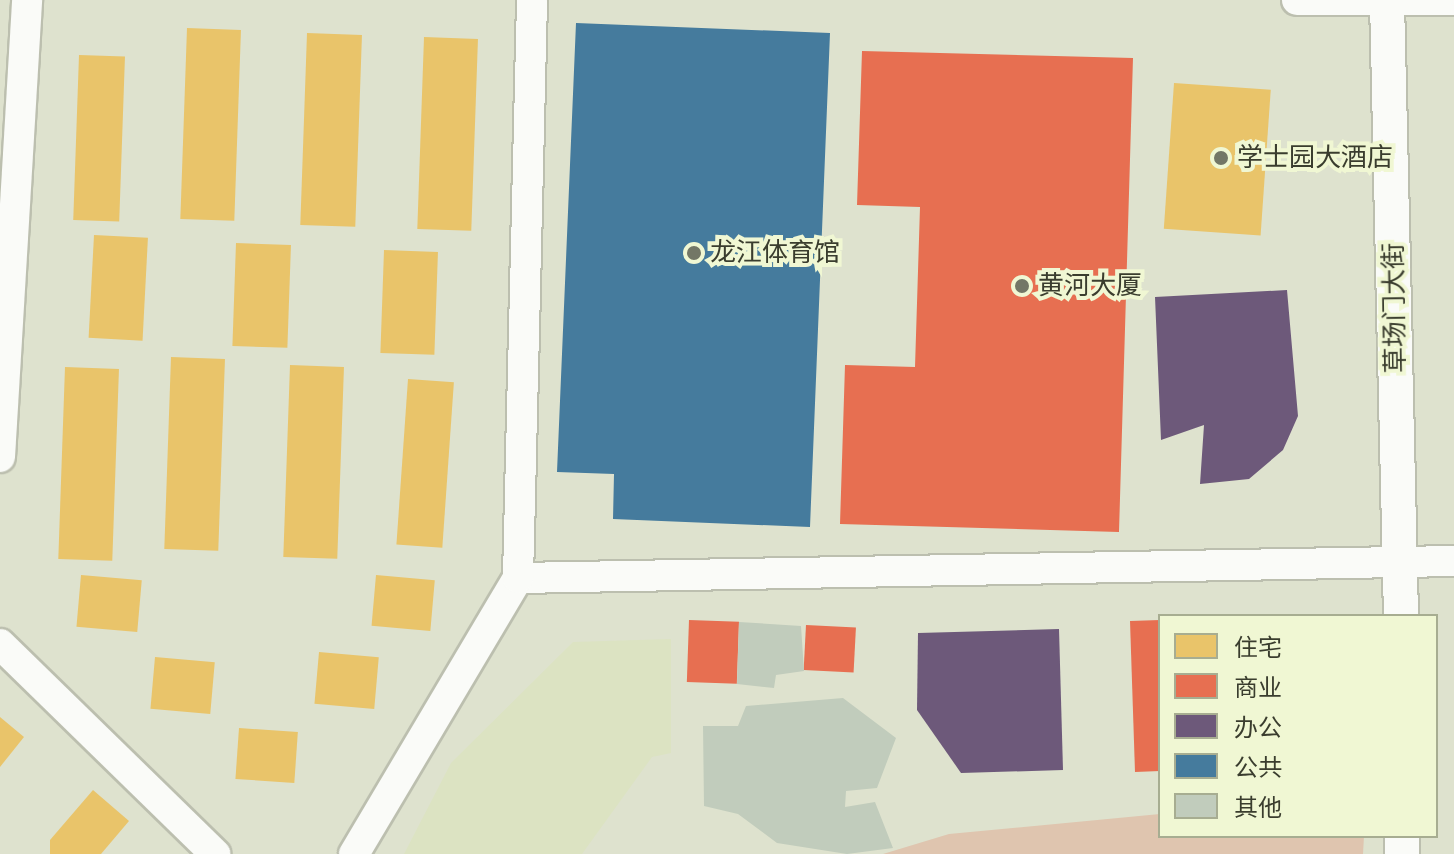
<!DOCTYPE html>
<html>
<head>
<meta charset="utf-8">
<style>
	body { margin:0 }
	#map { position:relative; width:1454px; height:854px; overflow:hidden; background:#dee2ce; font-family:"Nunito Sans","Noto Sans SC",sans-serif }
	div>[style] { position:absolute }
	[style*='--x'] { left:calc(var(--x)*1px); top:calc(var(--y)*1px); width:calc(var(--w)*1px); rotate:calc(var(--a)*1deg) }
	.built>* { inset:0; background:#dce3c2 }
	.green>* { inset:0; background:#dfc5af }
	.homes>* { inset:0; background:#e9c46a; transform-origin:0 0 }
	.shops>* { inset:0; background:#e76f51; transform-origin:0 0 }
	.offices>* { inset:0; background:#6d597a }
	.public>* { inset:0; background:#457b9d }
	.building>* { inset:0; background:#c1ccbc }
	.roads { filter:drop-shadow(2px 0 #bcbfaf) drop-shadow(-2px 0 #bcbfaf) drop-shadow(0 2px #bcbfaf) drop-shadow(0 -2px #bcbfaf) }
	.secondary>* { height:30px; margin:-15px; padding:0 15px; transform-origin:15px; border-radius:15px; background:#fafbf8 }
	.primary>* { height:34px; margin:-17px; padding:0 17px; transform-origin:17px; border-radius:17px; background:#fafbf8 }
	.dots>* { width:22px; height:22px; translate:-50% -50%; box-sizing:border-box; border:4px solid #f0f7d3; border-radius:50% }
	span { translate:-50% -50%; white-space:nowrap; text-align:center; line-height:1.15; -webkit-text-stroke:8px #f0f7d3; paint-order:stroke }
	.poi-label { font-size:26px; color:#3a3d2e }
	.left { translate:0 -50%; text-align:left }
	.street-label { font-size:26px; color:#3a3d2e }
	.legend { position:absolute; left:1158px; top:614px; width:280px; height:224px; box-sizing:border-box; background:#f0f7d3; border:2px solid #a7ad91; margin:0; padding:10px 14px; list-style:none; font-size:24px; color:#3a3d2e }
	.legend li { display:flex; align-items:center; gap:16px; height:40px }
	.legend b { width:40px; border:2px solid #a7ad91 }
</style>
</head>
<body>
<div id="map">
	<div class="built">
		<i style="clip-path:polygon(671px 639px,671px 753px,652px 757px,582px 854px,404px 854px,451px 763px,573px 642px)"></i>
	</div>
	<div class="green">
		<i style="clip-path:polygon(1160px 814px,1160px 836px,1364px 836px,1363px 854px,883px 854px,949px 834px)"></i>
	</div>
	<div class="homes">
		<i style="left:187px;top:28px;width:54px;height:191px;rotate:2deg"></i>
		<i style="left:307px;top:33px;width:55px;height:192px;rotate:2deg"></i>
		<i style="left:424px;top:37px;width:54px;height:192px;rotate:2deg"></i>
		<i style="left:79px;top:55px;width:46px;height:165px;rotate:2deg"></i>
		<i style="left:1174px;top:83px;width:97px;height:146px;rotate:4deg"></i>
		<i style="left:94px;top:235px;width:54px;height:103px;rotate:3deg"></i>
		<i style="left:236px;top:243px;width:55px;height:103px;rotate:2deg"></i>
		<i style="left:384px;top:250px;width:54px;height:103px;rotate:2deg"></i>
		<i style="left:171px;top:357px;width:54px;height:192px;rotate:2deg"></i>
		<i style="left:290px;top:365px;width:54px;height:192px;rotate:2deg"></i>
		<i style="left:65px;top:367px;width:54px;height:192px;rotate:2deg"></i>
		<i style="left:408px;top:379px;width:46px;height:166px;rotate:4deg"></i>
		<i style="left:81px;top:575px;width:61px;height:52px;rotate:5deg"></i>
		<i style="left:376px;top:575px;width:59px;height:51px;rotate:5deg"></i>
		<i style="left:319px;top:652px;width:60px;height:52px;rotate:5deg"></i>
		<i style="left:155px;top:657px;width:60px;height:52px;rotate:5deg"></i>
		<i style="clip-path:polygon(0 717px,24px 737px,0 767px)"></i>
		<i style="left:239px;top:728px;width:59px;height:51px;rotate:4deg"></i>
		<i style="clip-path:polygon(93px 790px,129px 821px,101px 854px,50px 854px,50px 840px)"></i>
	</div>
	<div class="shops">
		<i style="clip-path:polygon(862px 51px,1133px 58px,1119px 532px,840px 524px,845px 365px,915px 367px,920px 207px,857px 205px)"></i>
		<i style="left:689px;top:620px;width:50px;height:62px;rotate:2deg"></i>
		<i style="clip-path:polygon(1160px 620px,1160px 771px,1135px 772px,1130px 621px)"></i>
		<i style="left:806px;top:625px;width:50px;height:45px;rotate:3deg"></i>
	</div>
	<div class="offices">
		<i style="clip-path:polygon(1287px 290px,1298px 416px,1283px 450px,1249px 479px,1200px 484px,1204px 425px,1161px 440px,1155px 297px)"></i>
		<i style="clip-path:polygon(1059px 629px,1063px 770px,961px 773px,917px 710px,918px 633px)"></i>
	</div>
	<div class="public">
		<i style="clip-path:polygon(576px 23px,830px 33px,810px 527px,613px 519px,614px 474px,557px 472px)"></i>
	</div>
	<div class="building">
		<i style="clip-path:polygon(739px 622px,801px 626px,804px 671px,776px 675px,774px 688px,737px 684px)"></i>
		<i style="clip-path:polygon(843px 698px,896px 738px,877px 788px,846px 791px,845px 807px,875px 802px,893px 848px,847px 854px,777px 843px,738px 814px,704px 806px,703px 726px,738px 726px,746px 706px)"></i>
	</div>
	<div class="roads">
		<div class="secondary">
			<i style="--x:1297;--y:0;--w:157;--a:0"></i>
			<i style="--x:0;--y:457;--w:458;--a:-86.6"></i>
			<i style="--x:518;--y:578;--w:936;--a:-1.04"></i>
			<i style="--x:0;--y:644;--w:301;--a:44.3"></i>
			<i style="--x:354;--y:854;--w:321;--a:-59.3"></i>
			<i style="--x:518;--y:578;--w:578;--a:-88.61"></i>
		</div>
		<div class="primary">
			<i style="--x:1387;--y:0;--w:616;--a:88.7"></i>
			<i style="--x:1402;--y:836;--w:18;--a:90"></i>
		</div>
	</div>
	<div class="dots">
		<i style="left:1221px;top:158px;background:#737766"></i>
		<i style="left:694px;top:253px;background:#737766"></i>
		<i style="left:1022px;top:286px;background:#737766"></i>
	</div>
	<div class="poi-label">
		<span class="left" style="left:1237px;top:158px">学士园大酒店</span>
		<span class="left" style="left:710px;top:253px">龙江体育馆</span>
		<span class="left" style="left:1038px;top:286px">黄河大厦</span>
	</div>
	<div class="street-label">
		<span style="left:1395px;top:308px;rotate:-91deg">草场门大街</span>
	</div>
	<ul class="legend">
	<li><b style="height:22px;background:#e9c46a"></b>住宅</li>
	<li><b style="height:22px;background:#e76f51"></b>商业</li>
	<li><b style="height:22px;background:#6d597a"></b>办公</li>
	<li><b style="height:22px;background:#457b9d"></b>公共</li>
	<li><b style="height:22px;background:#c1ccbc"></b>其他</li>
	</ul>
</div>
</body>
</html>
